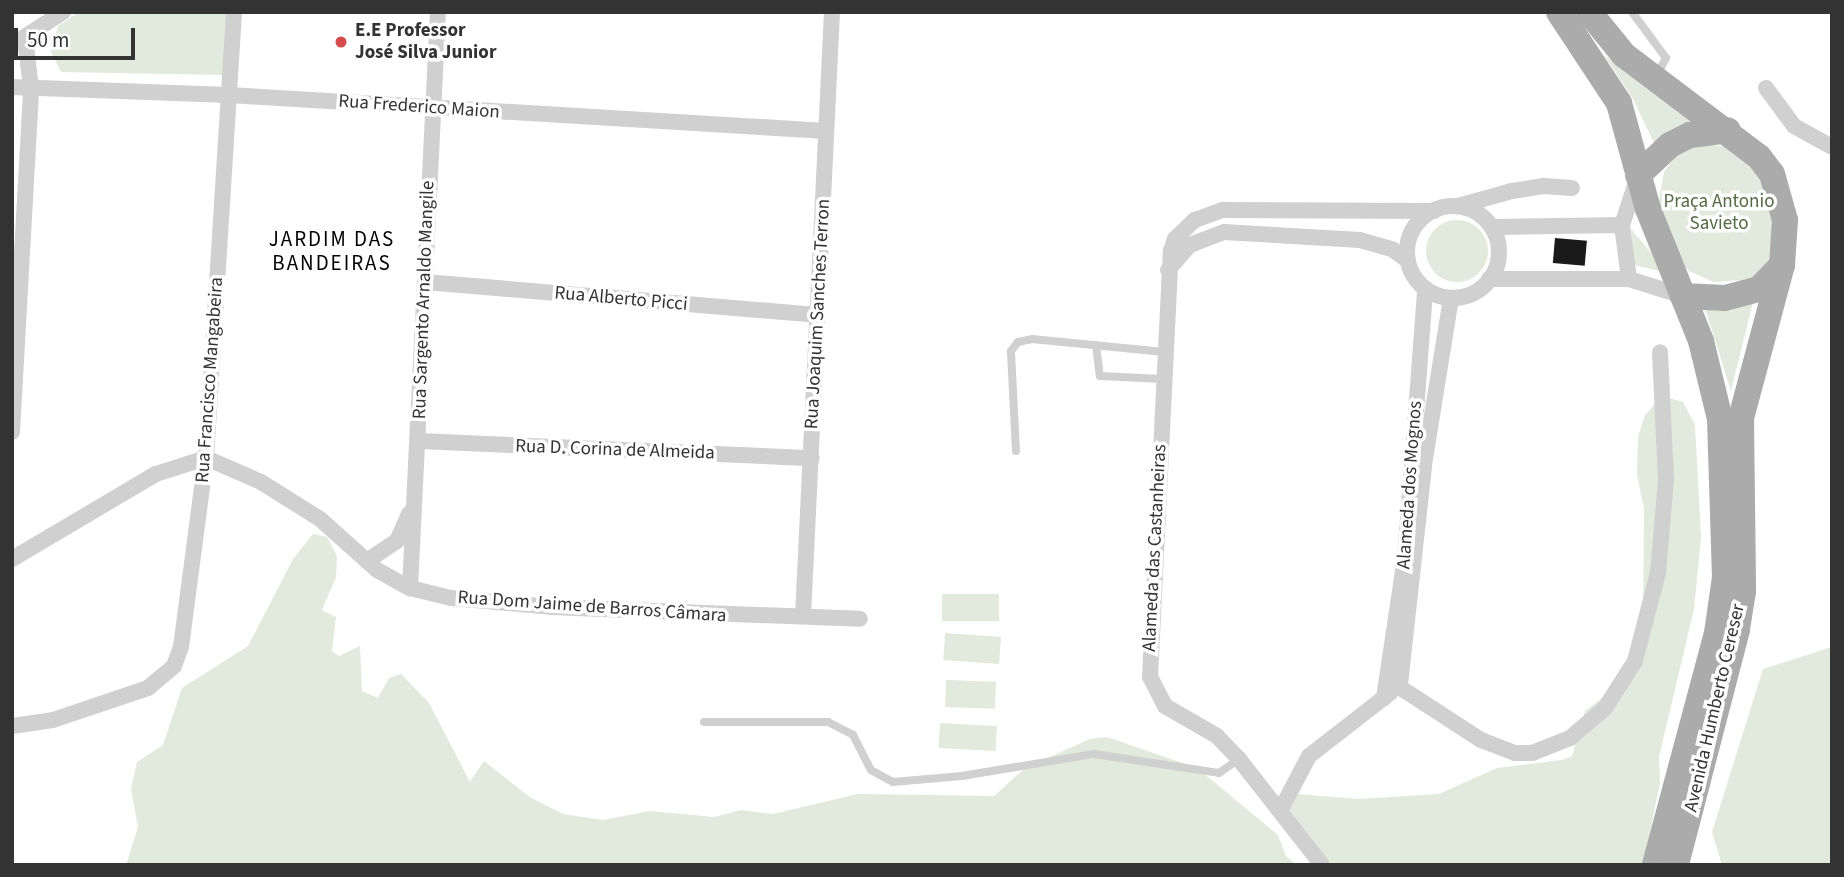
<!DOCTYPE html>
<html>
<head>
<meta charset="utf-8">
<style>
	body { margin:0 }
	#map { position:relative; width:1844px; height:877px; overflow:hidden; background:#fff; font-family:"Source Sans 3",sans-serif }
	div>[style] { position:absolute }
	[style*='--x'] { left:calc(var(--x)*1px); top:calc(var(--y)*1px); width:calc(var(--w)*1px); rotate:calc(var(--a)*1deg) }
	.green>* { inset:0; background:#e2e9dd; transform-origin:0 0 }
	.round { border-radius:50% }
	.building>* { inset:0; background:#1a1a1a; transform-origin:0 0 }
	.lane>* { height:8px; margin:-4px; padding:0 4px; transform-origin:4px; border-radius:4px; background:#d0d0d0 }
	.street>* { height:16px; margin:-8px; padding:0 8px; transform-origin:8px; border-radius:8px; background:#d0d0d0 }
	.street>.ring { margin:-8px; padding:0; box-sizing:content-box; background:none; border:16px solid #d0d0d0; border-radius:50% }
	.primary>* { height:26px; margin:-13px; padding:0 13px; transform-origin:13px; border-radius:13px; background:#ababab }
	.dots>* { width:19px; height:19px; translate:-50% -50%; box-sizing:border-box; border:4px solid #fff; border-radius:50% }
	span { translate:-50% -50%; white-space:nowrap; text-align:center; line-height:1.15; -webkit-text-stroke:7px #fff; paint-order:stroke }
	.poi-label { font-size:19px; color:#333; font-weight:700 }
	.left { translate:0 -50%; text-align:left }
	.street-label { font-size:19px; color:#333 }
	.park-label { font-size:19px; color:#546b44 }
	.neighbourhood-label { font-size:21px; color:#000; letter-spacing:2px }
	.frame { position:absolute; inset:0; border:14px solid #333; pointer-events:none }
	.scale { position:absolute; left:14px; top:28px; width:121px; height:32px; box-sizing:border-box; border:4px solid #333; border-top:0; padding-left:9px; font-size:21px; line-height:24px; white-space:nowrap; color:#333; -webkit-text-stroke:5px #fff; paint-order:stroke }
</style>
</head>
<body>
<div id="map">
	<div class="green">
		<i style="clip-path:polygon(79px 12px,228px 12px,225px 75px,61px 72px,51px 52px,58px 26px)"></i>
		<i style="clip-path:polygon(1604px 55px,1699px 121px,1654px 143px,1633px 99px)"></i>
		<i style="clip-path:polygon(1709px 145px,1738px 147px,1760px 167px,1779px 222px,1770px 260px,1755px 279px,1714px 282px,1689px 271px,1680px 261px,1658px 205px,1664px 172px,1674px 158px,1690px 148px)"></i>
		<i class="round" style="left:1426px;top:220px;width:62px;height:62px"></i>
		<i style="clip-path:polygon(1631px 229px,1668px 273px,1634px 265px)"></i>
		<i style="clip-path:polygon(1753px 302px,1731px 391px,1705px 308px,1729px 311px)"></i>
		<i style="clip-path:polygon(1662px 396px,1683px 402px,1695px 425px,1701px 538px,1694px 609px,1659px 757px,1660px 783px,1644px 861px,1640px 865px,1333px 865px,1296px 828px,1289px 807px,1297px 794px,1358px 799px,1439px 794px,1497px 768px,1562px 760px,1572px 756px,1585px 711px,1628px 678px,1643px 624px,1644px 508px,1637px 475px,1638px 437px,1645px 415px)"></i>
		<i style="clip-path:polygon(313px 534px,327px 537px,337px 556px,336px 577px,322px 610px,336px 617px,332px 651px,339px 656px,360px 646px,362px 691px,378px 698px,389px 678px,401px 674px,429px 703px,470px 782px,484px 761px,531px 798px,563px 814px,603px 820px,650px 811px,714px 817px,741px 810px,773px 814px,858px 794px,994px 796px,1025px 768px,1090px 739px,1107px 737px,1197px 768px,1278px 835px,1286px 856px,1296px 865px,126px 865px,138px 827px,131px 789px,137px 762px,163px 745px,182px 688px,248px 646px,293px 559px)"></i>
		<i style="left:942px;top:594px;width:57px;height:27px"></i>
		<i style="left:1001px;top:637px;width:27px;height:56px;rotate:94deg"></i>
		<i style="clip-path:polygon(1832px 647px,1832px 865px,1722px 865px,1712px 832px,1763px 669px)"></i>
		<i style="left:946px;top:680px;width:50px;height:27px;rotate:2deg"></i>
		<i style="left:940px;top:723px;width:57px;height:25px;rotate:3deg"></i>
	</div>
	<div class="building">
		<i style="left:1555px;top:238px;width:32px;height:25px;rotate:5deg"></i>
	</div>
	<div class="lane">
		<i style="--x:1632;--y:12;--w:57;--a:53.5"></i>
		<i style="--x:1666;--y:58;--w:21;--a:118"></i>
		<i style="--x:1096;--y:345;--w:31;--a:83"></i>
		<i style="--x:1100;--y:376;--w:63;--a:2.7"></i>
		<i style="--x:1016;--y:451;--w:100;--a:-92.9"></i>
		<i style="--x:1011;--y:351;--w:11;--a:-52"></i>
		<i style="--x:1018;--y:342;--w:14;--a:-12"></i>
		<i style="--x:1032;--y:339;--w:133;--a:5.6"></i>
		<i style="--x:704;--y:722;--w:124;--a:0"></i>
		<i style="--x:828;--y:722;--w:28;--a:27"></i>
		<i style="--x:853;--y:735;--w:39;--a:63"></i>
		<i style="--x:871;--y:770;--w:25;--a:29"></i>
		<i style="--x:893;--y:782;--w:69;--a:-5"></i>
		<i style="--x:962;--y:776;--w:134;--a:-9.5"></i>
		<i style="--x:1094;--y:754;--w:126;--a:8.6"></i>
		<i style="--x:1219;--y:773;--w:24;--a:-35"></i>
	</div>
	<div class="street">
		<i style="--x:12;--y:45;--w:61;--a:-32.9"></i>
		<i style="--x:12;--y:87;--w:217;--a:2.1"></i>
		<i style="--x:229;--y:95;--w:598;--a:3.45"></i>
		<i style="--x:1766;--y:88;--w:47;--a:53.6"></i>
		<i style="--x:1794;--y:126;--w:43;--a:28.9"></i>
		<i style="--x:1458;--y:206;--w:56;--a:-15.5"></i>
		<i style="--x:1512;--y:191;--w:32;--a:-9"></i>
		<i style="--x:1544;--y:186;--w:28;--a:4"></i>
		<i class="ring" style="left:1407px;top:206px;width:76px;height:76px"></i>
		<i style="--x:1495;--y:227;--w:127;--a:-0.9"></i>
		<i style="--x:1168;--y:270;--w:33;--a:-49"></i>
		<i style="--x:1190;--y:245;--w:36;--a:-21"></i>
		<i style="--x:1224;--y:232;--w:136;--a:3.4"></i>
		<i style="--x:1360;--y:240;--w:33;--a:16"></i>
		<i style="--x:1392;--y:249;--w:19;--a:36"></i>
		<i style="--x:1489;--y:279;--w:140;--a:0"></i>
		<i style="--x:1629;--y:279;--w:57;--a:17.5"></i>
		<i style="--x:1629;--y:279;--w:54;--a:-97.4"></i>
		<i style="--x:1622;--y:225;--w:48;--a:-71.9"></i>
		<i style="--x:425;--y:282;--w:393;--a:4.8"></i>
		<i style="--x:12;--y:432;--w:345;--a:-86.8"></i>
		<i style="--x:31;--y:88;--w:50;--a:-96.8"></i>
		<i style="--x:419;--y:441;--w:393;--a:2.5"></i>
		<i style="--x:12;--y:559;--w:167;--a:-30.6"></i>
		<i style="--x:156;--y:474;--w:52;--a:-17.7"></i>
		<i style="--x:206;--y:458;--w:60;--a:23.6"></i>
		<i style="--x:261;--y:482;--w:70;--a:32.1"></i>
		<i style="--x:320;--y:519;--w:76;--a:41.8"></i>
		<i style="--x:377;--y:570;--w:38;--a:29"></i>
		<i style="--x:410;--y:588;--w:42;--a:13.7"></i>
		<i style="--x:451;--y:598;--w:100;--a:5.1"></i>
		<i style="--x:551;--y:607;--w:309;--a:2.2"></i>
		<i style="--x:367;--y:561;--w:36;--a:-34"></i>
		<i style="--x:397;--y:541;--w:30;--a:-66"></i>
		<i style="--x:410;--y:588;--w:577;--a:-87.22"></i>
		<i style="--x:803;--y:616;--w:605;--a:-87.25"></i>
		<i style="--x:1387;--y:679;--w:112;--a:33"></i>
		<i style="--x:1481;--y:740;--w:36;--a:21"></i>
		<i style="--x:1515;--y:753;--w:17;--a:0"></i>
		<i style="--x:1532;--y:753;--w:41;--a:-21.5"></i>
		<i style="--x:1570;--y:738;--w:46;--a:-40.6"></i>
		<i style="--x:1605;--y:708;--w:56;--a:-57.4"></i>
		<i style="--x:1635;--y:661;--w:91;--a:-75.4"></i>
		<i style="--x:1658;--y:573;--w:93;--a:-85.1"></i>
		<i style="--x:1666;--y:480;--w:128;--a:-92.7"></i>
		<i style="--x:1400;--y:684;--w:220;--a:-83.7"></i>
		<i style="--x:1424;--y:465;--w:169;--a:-80.8"></i>
		<i style="--x:1384;--y:698;--w:142;--a:-81.5"></i>
		<i style="--x:1405;--y:558;--w:270;--a:-85.7"></i>
		<i style="--x:12;--y:726;--w:41;--a:-8.3"></i>
		<i style="--x:53;--y:720;--w:100;--a:-18.6"></i>
		<i style="--x:148;--y:688;--w:34;--a:-40"></i>
		<i style="--x:174;--y:666;--w:20;--a:-70"></i>
		<i style="--x:181;--y:647;--w:191;--a:-82.5"></i>
		<i style="--x:206;--y:458;--w:447;--a:-86.4"></i>
		<i style="--x:1280;--y:811;--w:62;--a:-62.2"></i>
		<i style="--x:1309;--y:756;--w:103;--a:-37.9"></i>
		<i style="--x:1322;--y:865;--w:135;--a:-128.1"></i>
		<i style="--x:1239;--y:759;--w:32;--a:-134"></i>
		<i style="--x:1217;--y:736;--w:60;--a:-150"></i>
		<i style="--x:1165;--y:706;--w:33;--a:-117"></i>
		<i style="--x:1150;--y:677;--w:427;--a:-87.2"></i>
		<i style="--x:1171;--y:251;--w:13;--a:-72"></i>
		<i style="--x:1175;--y:239;--w:28;--a:-44"></i>
		<i style="--x:1195;--y:220;--w:30;--a:-20"></i>
		<i style="--x:1223;--y:210;--w:211;--a:0.3"></i>
	</div>
	<div class="primary">
		<i style="--x:1559;--y:12;--w:109;--a:56.6"></i>
		<i style="--x:1619;--y:103;--w:110;--a:74.7"></i>
		<i style="--x:1648;--y:209;--w:142;--a:68.1"></i>
		<i style="--x:1701;--y:341;--w:80;--a:76.3"></i>
		<i style="--x:1720;--y:419;--w:158;--a:88.2"></i>
		<i style="--x:1725;--y:577;--w:57;--a:98.1"></i>
		<i style="--x:1717;--y:633;--w:240;--a:105"></i>
		<i style="--x:1589;--y:12;--w:55;--a:50.9"></i>
		<i style="--x:1624;--y:55;--w:169;--a:37.1"></i>
		<i style="--x:1759;--y:157;--w:21;--a:53"></i>
		<i style="--x:1772;--y:174;--w:48;--a:74.2"></i>
		<i style="--x:1785;--y:220;--w:45;--a:93.8"></i>
		<i style="--x:1782;--y:265;--w:158;--a:105"></i>
		<i style="--x:1741;--y:418;--w:173;--a:89.3"></i>
		<i style="--x:1743;--y:591;--w:39;--a:99"></i>
		<i style="--x:1737;--y:630;--w:243;--a:104.6"></i>
		<i style="--x:1638;--y:175;--w:44;--a:-43.2"></i>
		<i style="--x:1670;--y:145;--w:22;--a:-27"></i>
		<i style="--x:1690;--y:135;--w:38;--a:-7"></i>
		<i style="--x:1683;--y:296;--w:42;--a:2.7"></i>
		<i style="--x:1725;--y:298;--w:35;--a:-15"></i>
		<i style="--x:1759;--y:289;--w:33;--a:-46"></i>
	</div>
	<div class="dots">
		<i style="left:341px;top:42px;background:#d54a4d"></i>
	</div>
	<div class="poi-label">
		<span class="left" style="left:355px;top:42px">E.E Professor<br>José Silva Junior</span>
	</div>
	<div class="street-label">
		<span style="left:419px;top:107px;rotate:4deg">Rua Frederico Maion</span>
		<span style="left:621px;top:299px;rotate:5deg">Rua Alberto Picci</span>
		<span style="left:424px;top:300px;rotate:-88deg">Rua Sargento Arnaldo Mangile</span>
		<span style="left:818px;top:314px;rotate:-87deg">Rua Joaquim Sanches Terron</span>
		<span style="left:210px;top:380px;rotate:-86deg">Rua Francisco Mangabeira</span>
		<span style="left:615px;top:450px;rotate:2deg">Rua D. Corina de Almeida</span>
		<span style="left:1410px;top:485px;rotate:-86deg">Alameda dos Mognos</span>
		<span style="left:1155px;top:548px;rotate:-87deg">Alameda das Castanheiras</span>
		<span style="left:592px;top:607px;rotate:4deg">Rua Dom Jaime de Barros Câmara</span>
		<span style="left:1715px;top:708px;rotate:-77deg">Avenida Humberto Cereser</span>
	</div>
	<div class="park-label">
		<span style="left:1719px;top:213px">Praça Antonio<br>Savieto</span>
	</div>
	<div class="neighbourhood-label">
		<span style="left:332px;top:251px">JARDIM DAS<br>BANDEIRAS</span>
	</div>
	<div class="frame"></div>
	<div class="scale">50 m</div>
</div>
</body>
</html>
